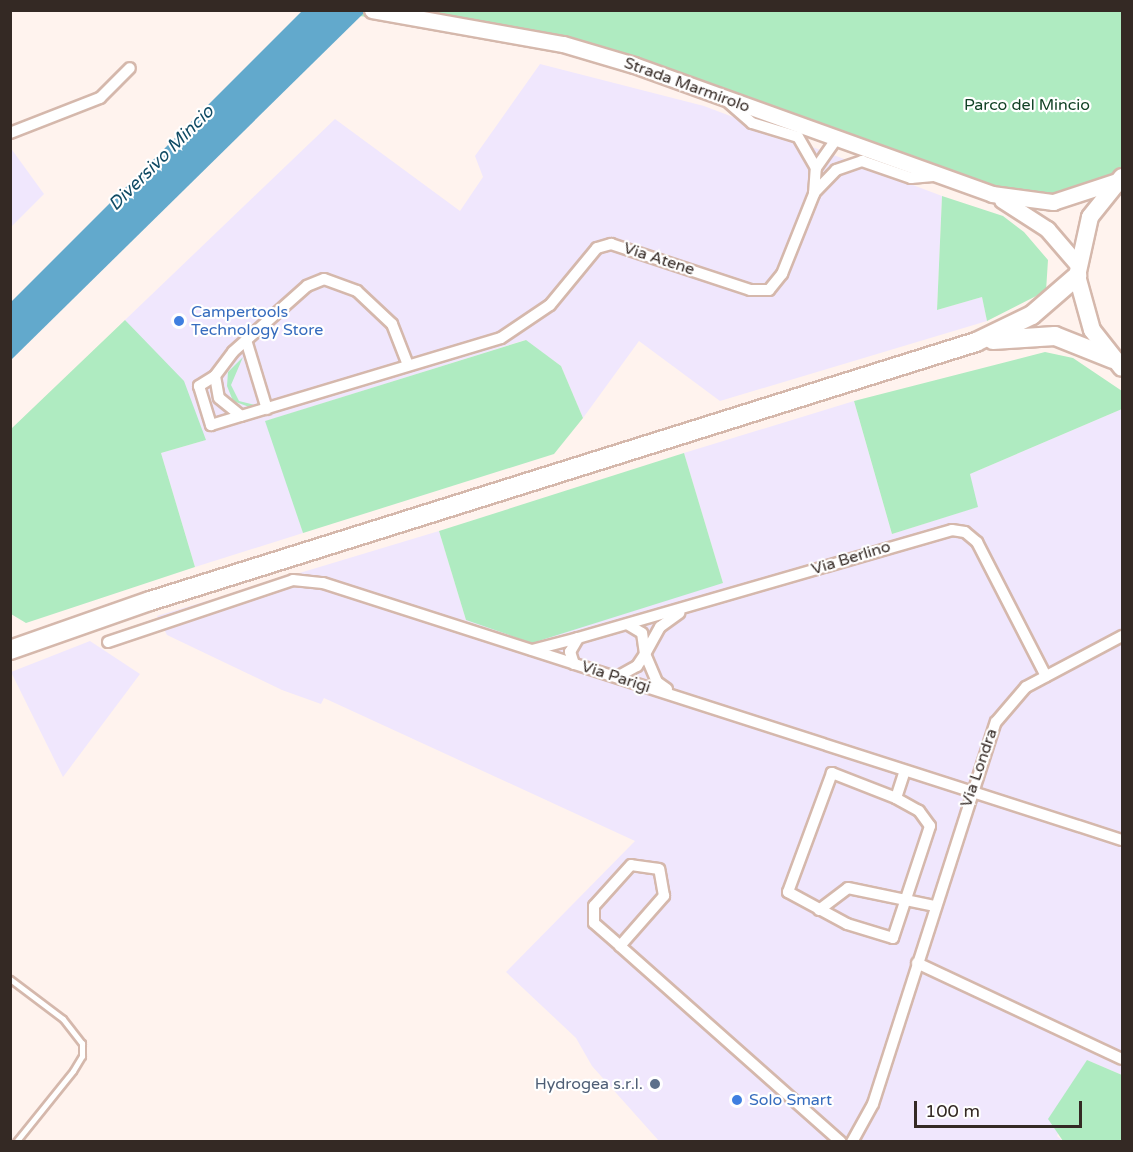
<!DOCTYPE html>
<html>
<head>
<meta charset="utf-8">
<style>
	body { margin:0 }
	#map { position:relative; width:1133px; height:1152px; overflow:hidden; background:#fff3ee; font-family:"Varela Round",sans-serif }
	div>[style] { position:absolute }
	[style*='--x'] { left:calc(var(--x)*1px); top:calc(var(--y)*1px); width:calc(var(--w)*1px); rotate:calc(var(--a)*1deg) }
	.industrial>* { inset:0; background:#f0e7fd }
	.green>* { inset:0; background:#afebc1 }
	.water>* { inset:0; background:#62a9cc }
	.roads { filter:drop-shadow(2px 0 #d5b8ac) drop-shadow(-2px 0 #d5b8ac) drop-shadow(0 2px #d5b8ac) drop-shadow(0 -2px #d5b8ac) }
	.service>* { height:5px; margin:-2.5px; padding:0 2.5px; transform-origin:2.5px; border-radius:2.5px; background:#fff }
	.minor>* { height:10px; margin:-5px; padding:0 5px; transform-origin:5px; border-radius:5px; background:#fff }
	.secondary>* { height:15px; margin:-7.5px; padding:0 7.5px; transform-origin:7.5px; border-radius:7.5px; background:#fff }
	.primary>* { height:16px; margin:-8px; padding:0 8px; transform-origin:8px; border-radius:8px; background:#fff }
	.trunk>* { height:18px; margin:-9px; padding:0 9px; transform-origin:9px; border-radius:9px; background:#fff }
	.dots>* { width:16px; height:16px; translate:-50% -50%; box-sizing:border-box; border:3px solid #fff; border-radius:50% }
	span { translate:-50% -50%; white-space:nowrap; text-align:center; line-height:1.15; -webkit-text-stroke:4.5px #fff; paint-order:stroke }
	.street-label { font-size:16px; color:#342924 }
	.park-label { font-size:16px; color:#124226 }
	.shop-label { font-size:16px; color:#366cbe }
	.left { translate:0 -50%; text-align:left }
	.service-label { font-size:16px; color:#4e5e75 }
	.right { translate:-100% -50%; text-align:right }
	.water-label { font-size:18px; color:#104b64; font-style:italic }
	.frame { position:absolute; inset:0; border:12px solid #342924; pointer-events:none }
	.scale { position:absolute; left:914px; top:1101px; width:168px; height:27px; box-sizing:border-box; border:3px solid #342924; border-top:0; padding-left:8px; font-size:18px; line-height:21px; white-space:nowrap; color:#342924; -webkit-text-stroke:4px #fff; paint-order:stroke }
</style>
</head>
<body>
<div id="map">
	<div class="industrial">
		<i style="clip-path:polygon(540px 64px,704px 106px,942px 196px,937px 310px,982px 297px,987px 321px,720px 401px,639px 341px,583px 418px,561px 366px,525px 340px,266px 421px,303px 533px,195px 567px,161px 453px,206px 440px,125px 320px,335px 119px,460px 211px,483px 177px,475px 156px)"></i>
		<i style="clip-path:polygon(10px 147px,44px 194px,11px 227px,10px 227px)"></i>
		<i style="clip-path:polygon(854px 401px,892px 534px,977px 507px,970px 474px,1122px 409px,1122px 1075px,1087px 1060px,1057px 1136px,1063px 1141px,659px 1141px,592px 1066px,576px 1038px,506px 972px,635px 841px,324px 698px,321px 704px,282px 690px,167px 635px,157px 616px,439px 531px,466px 620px,723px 583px,684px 453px)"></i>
		<i style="clip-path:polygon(90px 641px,140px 674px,63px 777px,11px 672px)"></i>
	</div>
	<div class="green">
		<i style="clip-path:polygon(313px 11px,1122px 11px,1122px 177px,1024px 201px,702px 89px,478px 29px)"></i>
		<i style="clip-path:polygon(942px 196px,1003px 216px,1024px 232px,1048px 260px,1046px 291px,987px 321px,982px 297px,937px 310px)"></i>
		<i style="clip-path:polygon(125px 320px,184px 381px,206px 440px,161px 453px,195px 567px,26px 623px,11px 614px,11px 429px)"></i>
		<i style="clip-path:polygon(526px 340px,561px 366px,583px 418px,554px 454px,303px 533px,265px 421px)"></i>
		<i style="clip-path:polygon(1045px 352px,1073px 358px,1122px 391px,1122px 409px,970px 474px,978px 507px,892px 534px,854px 401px)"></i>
		<i style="clip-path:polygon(243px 357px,231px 385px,239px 401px,259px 406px,252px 408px,233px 401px,227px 386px,228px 372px)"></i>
		<i style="clip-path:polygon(684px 453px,723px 583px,532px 643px,466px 620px,439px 531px)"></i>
		<i style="clip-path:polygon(1087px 1060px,1122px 1075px,1122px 1141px,1063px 1141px,1048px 1119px)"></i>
	</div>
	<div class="water">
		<i style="clip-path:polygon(302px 11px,366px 11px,11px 360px,11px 302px)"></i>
	</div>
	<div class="roads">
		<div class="service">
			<i style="--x:10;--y:979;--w:66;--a:37"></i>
			<i style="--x:63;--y:1019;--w:31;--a:52"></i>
			<i style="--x:82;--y:1043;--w:13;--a:90"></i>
			<i style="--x:82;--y:1056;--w:17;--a:121"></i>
			<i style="--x:73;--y:1071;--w:91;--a:128.8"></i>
		</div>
		<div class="minor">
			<i style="--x:10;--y:133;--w:97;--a:-21.3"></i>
			<i style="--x:100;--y:98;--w:42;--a:-45"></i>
			<i style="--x:816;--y:168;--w:35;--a:-55"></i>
			<i style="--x:814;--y:193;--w:32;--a:-46"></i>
			<i style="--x:836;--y:170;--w:28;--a:-19"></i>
			<i style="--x:862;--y:161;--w:52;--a:19.1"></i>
			<i style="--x:911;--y:178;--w:25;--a:-5"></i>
			<i style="--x:246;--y:340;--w:72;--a:73.1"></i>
			<i style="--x:408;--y:365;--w:44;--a:-111.3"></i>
			<i style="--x:392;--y:324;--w:48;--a:-136.7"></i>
			<i style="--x:357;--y:291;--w:35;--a:-160"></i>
			<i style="--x:324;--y:279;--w:18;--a:158"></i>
			<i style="--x:307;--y:286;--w:99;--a:138.3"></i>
			<i style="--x:233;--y:352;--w:30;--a:127"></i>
			<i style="--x:215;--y:376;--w:22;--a:80"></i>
			<i style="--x:219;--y:398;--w:28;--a:39"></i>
			<i style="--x:241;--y:416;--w:271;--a:-16.7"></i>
			<i style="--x:501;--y:338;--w:59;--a:-34"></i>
			<i style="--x:550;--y:305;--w:74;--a:-50.5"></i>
			<i style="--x:597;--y:248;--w:15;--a:-16"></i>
			<i style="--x:611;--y:244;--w:146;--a:18.3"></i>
			<i style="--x:750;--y:290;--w:19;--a:0"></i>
			<i style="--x:769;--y:290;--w:21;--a:-51"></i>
			<i style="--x:782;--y:274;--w:86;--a:-68.2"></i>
			<i style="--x:814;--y:194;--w:26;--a:-86"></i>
			<i style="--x:816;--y:168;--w:36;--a:-120"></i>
			<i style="--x:798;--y:137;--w:48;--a:-163.1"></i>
			<i style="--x:752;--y:123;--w:30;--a:-139"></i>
			<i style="--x:215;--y:376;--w:19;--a:148"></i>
			<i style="--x:199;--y:386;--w:41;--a:72.9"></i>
			<i style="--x:211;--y:425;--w:31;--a:-17"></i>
			<i style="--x:108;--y:642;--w:195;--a:-18.5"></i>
			<i style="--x:293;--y:580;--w:30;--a:6"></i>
			<i style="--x:323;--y:583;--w:839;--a:17.83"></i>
			<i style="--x:532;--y:650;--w:48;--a:-14.6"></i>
			<i style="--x:574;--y:664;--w:13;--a:-108"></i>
			<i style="--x:570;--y:652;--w:16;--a:-60"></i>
			<i style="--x:578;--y:638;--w:389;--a:-16.1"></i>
			<i style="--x:952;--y:530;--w:13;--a:9"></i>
			<i style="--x:965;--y:532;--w:16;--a:40"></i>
			<i style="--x:977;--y:542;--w:151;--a:62.8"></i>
			<i style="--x:617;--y:677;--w:23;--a:-29"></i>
			<i style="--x:637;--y:666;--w:14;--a:-56"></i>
			<i style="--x:645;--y:654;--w:21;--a:-98"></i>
			<i style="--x:642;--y:633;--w:17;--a:-149"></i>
			<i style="--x:667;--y:689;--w:12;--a:-145"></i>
			<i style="--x:657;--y:682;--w:30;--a:-113"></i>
			<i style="--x:645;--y:654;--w:31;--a:-61"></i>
			<i style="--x:660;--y:627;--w:24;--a:-36"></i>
			<i style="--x:896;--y:798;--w:69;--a:-158.7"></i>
			<i style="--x:832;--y:773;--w:127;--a:110.3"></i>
			<i style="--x:788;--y:892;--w:67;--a:28.5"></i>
			<i style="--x:847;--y:924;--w:48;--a:16.9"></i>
			<i style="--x:893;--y:938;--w:118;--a:-71.7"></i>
			<i style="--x:930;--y:826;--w:19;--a:-126"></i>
			<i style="--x:919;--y:811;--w:26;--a:-151"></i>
			<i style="--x:896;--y:798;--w:28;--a:-72"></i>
			<i style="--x:819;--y:910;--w:36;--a:-37"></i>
			<i style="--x:848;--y:888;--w:89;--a:11.7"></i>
			<i style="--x:620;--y:946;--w:67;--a:-48.7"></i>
			<i style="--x:664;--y:896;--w:27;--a:-100"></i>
			<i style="--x:659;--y:869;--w:28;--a:-172"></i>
			<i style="--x:631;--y:865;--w:55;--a:132.1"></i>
			<i style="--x:594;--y:906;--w:17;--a:90"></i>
			<i style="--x:594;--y:923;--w:35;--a:41"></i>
			<i style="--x:620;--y:946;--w:295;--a:41.6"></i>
			<i style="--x:917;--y:963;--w:226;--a:25.1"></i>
			<i style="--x:852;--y:1142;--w:43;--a:-61.1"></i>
			<i style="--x:873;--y:1104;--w:401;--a:-72.2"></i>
			<i style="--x:996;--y:722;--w:46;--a:-49.4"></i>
			<i style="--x:1026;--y:687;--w:109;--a:-28"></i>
		</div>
		<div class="secondary">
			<i style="--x:372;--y:10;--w:194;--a:10.1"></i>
			<i style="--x:563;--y:44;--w:74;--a:16.5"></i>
			<i style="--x:634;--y:65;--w:381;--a:19.8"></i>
			<i style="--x:992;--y:194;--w:62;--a:7.5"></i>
			<i style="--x:1053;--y:202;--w:67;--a:-18.2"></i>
			<i style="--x:1002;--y:200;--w:54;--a:32.8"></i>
			<i style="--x:1047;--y:229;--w:48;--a:49.3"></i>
		</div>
		<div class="primary">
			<i style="--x:1122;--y:177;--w:51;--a:128.7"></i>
			<i style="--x:1090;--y:217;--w:60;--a:102.4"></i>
			<i style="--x:1077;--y:276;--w:56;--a:74.5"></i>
			<i style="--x:1092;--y:330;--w:48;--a:51.7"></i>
		</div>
		<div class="trunk">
			<i style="--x:993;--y:340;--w:62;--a:-3.7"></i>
			<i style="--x:1055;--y:336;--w:62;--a:21.6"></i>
			<i style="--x:10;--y:650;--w:148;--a:-19.3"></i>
			<i style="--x:150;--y:601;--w:866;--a:-17.41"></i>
			<i style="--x:976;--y:342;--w:62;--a:-25.7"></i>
			<i style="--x:1032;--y:315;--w:60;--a:-40.9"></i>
		</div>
	</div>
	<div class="dots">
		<i style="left:179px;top:321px;background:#3f7fe0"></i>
		<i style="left:655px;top:1084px;background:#5c6f8a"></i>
		<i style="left:737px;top:1100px;background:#3f7fe0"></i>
	</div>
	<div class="street-label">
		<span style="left:687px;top:85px;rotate:20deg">Strada Marmirolo</span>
		<span style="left:659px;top:259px;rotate:18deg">Via Atene</span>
		<span style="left:851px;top:558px;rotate:-17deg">Via Berlino</span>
		<span style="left:616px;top:677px;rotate:18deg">Via Parigi</span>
		<span style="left:979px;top:768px;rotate:-71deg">Via Londra</span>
	</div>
	<div class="park-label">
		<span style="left:1027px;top:105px">Parco del Mincio</span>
	</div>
	<div class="shop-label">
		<span class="left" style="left:191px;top:321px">Campertools<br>Technology Store</span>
		<span class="left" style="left:749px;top:1100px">Solo Smart</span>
	</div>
	<div class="service-label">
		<span class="right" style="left:643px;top:1084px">Hydrogea s.r.l.</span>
	</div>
	<div class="water-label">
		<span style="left:161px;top:158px;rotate:-45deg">Diversivo Mincio</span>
	</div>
	<div class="frame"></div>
	<div class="scale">100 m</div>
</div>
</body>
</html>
